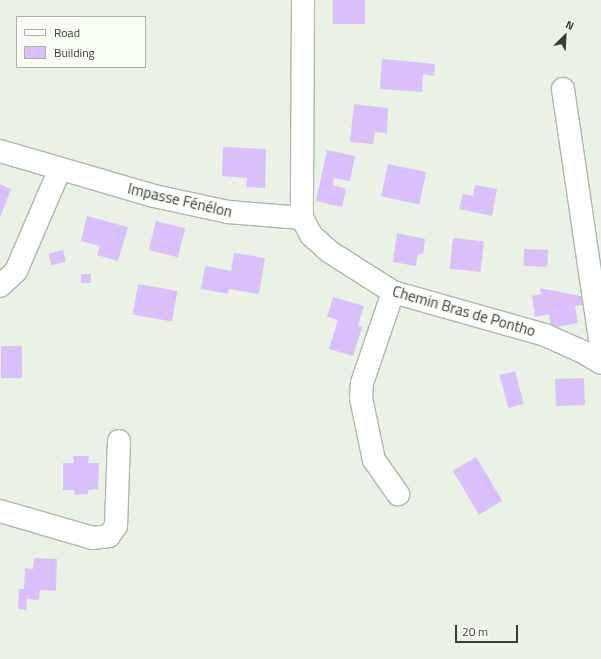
<!DOCTYPE html>
<html>
<head>
<meta charset="utf-8">
<style>
	body { margin:0 }
	#map { position:relative; width:601px; height:659px; overflow:hidden; background:#e9f2e4; font-family:"Titillium Web",sans-serif }
	div>[style] { position:absolute }
	[style*='--x'] { left:calc(var(--x)*1px); top:calc(var(--y)*1px); width:calc(var(--w)*1px); rotate:calc(var(--a)*1deg) }
	.building>* { inset:0; background:#dac0fb; transform-origin:0 0 }
	.roads { filter:drop-shadow(1px 0 #aeb7a9) drop-shadow(-1px 0 #aeb7a9) drop-shadow(0 1px #aeb7a9) drop-shadow(0 -1px #aeb7a9) }
	.minor>* { height:22px; margin:-11px; padding:0 11px; transform-origin:11px; border-radius:11px; background:#fff }
	span { translate:-50% -50%; white-space:nowrap; text-align:center; line-height:1.15; -webkit-text-stroke:3px #f7fff3; paint-order:stroke }
	.street-label { font-size:15px; color:#393d37 }
	.legend { position:absolute; left:16px; top:16px; width:130px; height:52px; box-sizing:border-box; background:#f7fff3; border:1px solid #abb1a8; margin:0; padding:5px 7px; list-style:none; font-size:12px; color:#393d37 }
	.legend li { display:flex; align-items:center; gap:8px; height:20px }
	.legend b { width:20px; border:1px solid #abb1a8 }
	.north { position:absolute; left:545px; top:16px; width:40px; height:40px; -webkit-text-stroke:3px #f7fff3; paint-order:stroke; rotate:24deg; font-size:11px; font-weight:700; line-height:16px; text-align:center; color:#393d37 }
	.north::after { content:''; display:block; margin:auto; width:14px; height:18px; background:#393d37; clip-path:polygon(50% 0,100% 100%,50% 72%,0 100%) }
	.scale { position:absolute; left:455px; top:625px; width:63px; height:18px; box-sizing:border-box; border:2px solid #393d37; border-top:0; padding-left:5px; font-size:12px; line-height:14px; white-space:nowrap; color:#393d37; -webkit-text-stroke:3px #f7fff3; paint-order:stroke }
</style>
</head>
<body>
<div id="map">
	<div class="building">
		<i style="left:333px;top:0;width:32px;height:24px"></i>
		<i style="clip-path:polygon(382px 59px,435px 64px,434px 76px,423px 74px,422px 92px,380px 89px)"></i>
		<i style="clip-path:polygon(354px 104px,388px 108px,387px 133px,375px 132px,373px 144px,350px 142px)"></i>
		<i style="clip-path:polygon(223px 147px,266px 149px,265px 188px,246px 187px,247px 178px,222px 176px)"></i>
		<i style="clip-path:polygon(327px 150px,355px 156px,350px 181px,334px 178px,333px 185px,346px 189px,342px 207px,316px 201px)"></i>
		<i style="left:388px;top:164px;width:39px;height:33px;rotate:12deg"></i>
		<i style="clip-path:polygon(0 184px,11px 189px,0 218px)"></i>
		<i style="clip-path:polygon(475px 185px,497px 189px,492px 216px,459px 209px,463px 194px,473px 196px)"></i>
		<i style="clip-path:polygon(87px 216px,128px 227px,118px 261px,97px 255px,100px 246px,81px 241px)"></i>
		<i style="left:156px;top:221px;width:30px;height:30px;rotate:14deg"></i>
		<i style="clip-path:polygon(397px 233px,425px 239px,423px 254px,418px 254px,416px 266px,393px 262px)"></i>
		<i style="left:453px;top:238px;width:31px;height:31px;rotate:6deg"></i>
		<i style="left:524px;top:249px;width:24px;height:17px;rotate:2deg"></i>
		<i style="left:63px;top:250px;width:12px;height:15px;rotate:76deg"></i>
		<i style="clip-path:polygon(234px 253px,265px 258px,259px 294px,229px 289px,228px 294px,201px 289px,205px 266px,231px 271px)"></i>
		<i style="left:81px;top:274px;width:10px;height:9px"></i>
		<i style="left:138px;top:284px;width:40px;height:31px;rotate:10deg"></i>
		<i style="clip-path:polygon(540px 288px,585px 297px,586px 304px,575px 306px,578px 323px,551px 328px,549px 314px,535px 317px,532px 296px,541px 294px)"></i>
		<i style="clip-path:polygon(333px 297px,364px 306px,358px 326px,362px 327px,353px 356px,329px 349px,338px 320px,327px 317px)"></i>
		<i style="left:1px;top:346px;width:21px;height:32px"></i>
		<i style="left:515px;top:371px;width:34px;height:16px;rotate:75deg"></i>
		<i style="left:584px;top:378px;width:27px;height:29px;rotate:88deg"></i>
		<i style="clip-path:polygon(73px 456px,89px 456px,88px 463px,99px 463px,98px 489px,88px 490px,88px 494px,75px 495px,74px 490px,63px 490px,63px 463px,74px 463px)"></i>
		<i style="left:476px;top:457px;width:51px;height:27px;rotate:59deg"></i>
		<i style="clip-path:polygon(34px 558px,57px 559px,56px 591px,40px 590px,39px 600px,27px 599px,26px 610px,18px 609px,19px 589px,24px 589px,25px 568px,33px 569px)"></i>
	</div>
	<div class="roads">
		<div class="minor">
			<i style="--x:303;--y:0;--w:218;--a:90.3"></i>
			<i style="--x:302;--y:218;--w:19;--a:62"></i>
			<i style="--x:311;--y:235;--w:25;--a:42"></i>
			<i style="--x:330;--y:252;--w:75;--a:32.4"></i>
			<i style="--x:393;--y:292;--w:158;--a:15.8"></i>
			<i style="--x:545;--y:335;--w:42;--a:24.1"></i>
			<i style="--x:583;--y:352;--w:21;--a:31"></i>
			<i style="--x:563;--y:89;--w:259;--a:81.6"></i>
			<i style="--x:0;--y:151;--w:160;--a:16.3"></i>
			<i style="--x:154;--y:196;--w:76;--a:12.2"></i>
			<i style="--x:228;--y:212;--w:74;--a:4.6"></i>
			<i style="--x:0;--y:286;--w:22;--a:-43"></i>
			<i style="--x:16;--y:271;--w:111;--a:-66.7"></i>
			<i style="--x:393;--y:292;--w:96;--a:108.8"></i>
			<i style="--x:362;--y:383;--w:15;--a:94"></i>
			<i style="--x:361;--y:398;--w:63;--a:78.2"></i>
			<i style="--x:374;--y:460;--w:42;--a:54.8"></i>
			<i style="--x:0;--y:511;--w:97;--a:16.2"></i>
			<i style="--x:93;--y:538;--w:16;--a:-7"></i>
			<i style="--x:109;--y:536;--w:12;--a:-55"></i>
			<i style="--x:116;--y:526;--w:85;--a:-88"></i>
		</div>
	</div>
	<div class="street-label">
		<span style="left:180px;top:200px;rotate:13deg">Impasse Fénélon</span>
		<span style="left:464px;top:311px;rotate:16deg">Chemin Bras de Pontho</span>
	</div>
	<ul class="legend">
	<li><b style="height:5px;background:#fff"></b>Road</li>
	<li><b style="height:11px;background:#dac0fb"></b>Building</li>
	</ul>
	<div class="north">N</div>
	<div class="scale">20 m</div>
</div>
</body>
</html>
